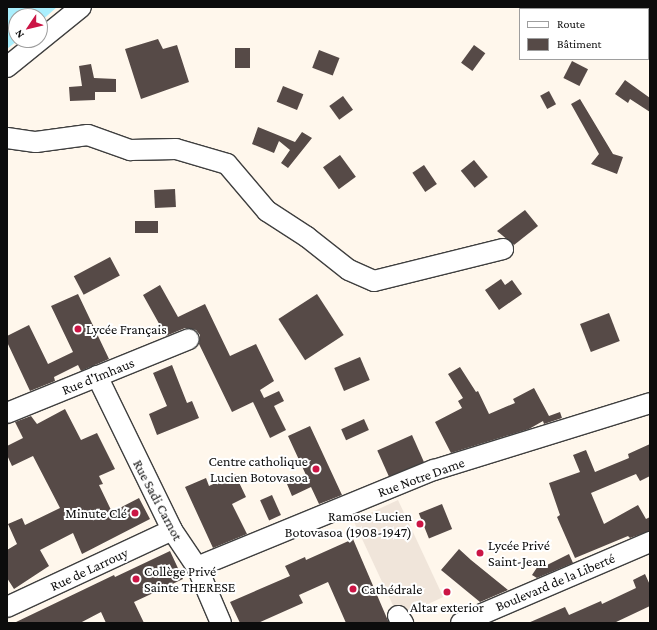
<!DOCTYPE html>
<html>
<head>
<meta charset="utf-8">
<style>
	body { margin:0 }
	#map { position:relative; width:657px; height:630px; overflow:hidden; background:#fff7ec; font-family:"Crimson Pro",serif }
	div>[style] { position:absolute }
	[style*='--x'] { left:calc(var(--x)*1px); top:calc(var(--y)*1px); width:calc(var(--w)*1px); rotate:calc(var(--a)*1deg) }
	.plaza>* { inset:0; background:#f0e5da; transform-origin:0 0 }
	.water>* { inset:0; background:#aaeffd }
	.building>* { inset:0; background:#564a47; transform-origin:0 0 }
	.roads { filter:drop-shadow(1px 0 #3f3f3f) drop-shadow(-1px 0 #3f3f3f) drop-shadow(0 1px #3f3f3f) drop-shadow(0 -1px #3f3f3f) }
	.minor>* { height:20px; margin:-10px; padding:0 10px; transform-origin:10px; border-radius:10px; background:#fff }
	.dots>* { width:11px; height:11px; translate:-50% -50%; box-sizing:border-box; border:2px solid #fff; border-radius:50% }
	span { translate:-50% -50%; white-space:nowrap; text-align:center; line-height:1.15; -webkit-text-stroke:4px #fff; paint-order:stroke }
	.poi-label { font-size:14px; color:#0c0c0c }
	.left { translate:0 -50%; text-align:left }
	.right { translate:-100% -50%; text-align:right }
	.street-label { font-size:14px; color:#0c0c0c }
	.frame { position:absolute; inset:0; border:8px solid #0c0c0c; pointer-events:none }
	.legend { position:absolute; left:519px; top:8px; width:130px; height:52px; box-sizing:border-box; background:#fff; border:1px solid #9e9e9e; margin:0; padding:5px 7px; list-style:none; font-size:12px; color:#0c0c0c }
	.legend li { display:flex; align-items:center; gap:8px; height:20px }
	.legend b { width:20px; border:1px solid #9e9e9e }
	.north { position:absolute; left:8px; top:8px; width:40px; height:40px; box-sizing:border-box; background:#fff; border:1px solid #9e9e9e; border-radius:50%; rotate:235deg; font-size:11px; font-weight:700; line-height:16px; text-align:center; color:#0c0c0c }
	.north::after { content:''; display:block; margin:auto; width:14px; height:18px; background:#cb1545; clip-path:polygon(50% 0,100% 100%,50% 72%,0 100%) }
</style>
</head>
<body>
<div id="map">
	<div class="plaza">
		<i style="left:398px;top:500px;width:107px;height:49px;rotate:65deg"></i>
	</div>
	<div class="water">
		<i style="clip-path:polygon(7px 7px,57px 7px,40px 22px,40px 16px,16px 16px,18px 40px,7px 49px)"></i>
	</div>
	<div class="building">
		<i style="clip-path:polygon(158px 39px,163px 49px,177px 45px,189px 82px,141px 99px,125px 49px)"></i>
		<i style="left:474px;top:45px;width:14px;height:22px;rotate:36deg"></i>
		<i style="left:235px;top:48px;width:15px;height:20px"></i>
		<i style="left:319px;top:50px;width:22px;height:19px;rotate:21deg"></i>
		<i style="left:572px;top:61px;width:18px;height:19px;rotate:27deg"></i>
		<i style="clip-path:polygon(91px 64px,94px 78px,116px 79px,116px 92px,95px 92px,95px 100px,70px 101px,69px 87px,82px 86px,79px 66px)"></i>
		<i style="clip-path:polygon(625px 80px,650px 98px,650px 112px,630px 99px,628px 103px,615px 94px)"></i>
		<i style="left:283px;top:86px;width:22px;height:17px;rotate:22deg"></i>
		<i style="left:549px;top:91px;width:15px;height:10px;rotate:62deg"></i>
		<i style="left:343px;top:96px;width:17px;height:17px;rotate:54deg"></i>
		<i style="clip-path:polygon(580px 99px,613px 154px,623px 157px,617px 174px,591px 164px,599px 154px,571px 104px)"></i>
		<i style="clip-path:polygon(258px 127px,295px 142px,302px 132px,312px 138px,288px 168px,281px 163px,290px 150px,279px 141px,274px 153px,252px 144px)"></i>
		<i style="left:340px;top:155px;width:27px;height:21px;rotate:54deg"></i>
		<i style="left:474px;top:160px;width:22px;height:17px;rotate:51deg"></i>
		<i style="left:424px;top:165px;width:23px;height:14px;rotate:56deg"></i>
		<i style="left:175px;top:189px;width:18px;height:21px;rotate:87deg"></i>
		<i style="clip-path:polygon(525px 210px,538px 226px,514px 245px,497px 231px)"></i>
		<i style="left:135px;top:221px;width:23px;height:12px"></i>
		<i style="left:110px;top:257px;width:21px;height:41px;rotate:62deg"></i>
		<i style="clip-path:polygon(501px 279px,505px 285px,512px 280px,522px 294px,499px 310px,485px 290px)"></i>
		<i style="clip-path:polygon(160px 285px,178px 317px,205px 304px,230px 356px,256px 344px,274px 381px,260px 390px,264px 398px,279px 391px,284px 401px,274px 406px,286px 430px,270px 438px,253px 402px,232px 412px,199px 344px,200px 335px,196px 330px,185px 328px,166px 336px,143px 295px)"></i>
		<i style="clip-path:polygon(78px 294px,109px 359px,81px 371px,78px 365px,54px 377px,55px 381px,30px 391px,7px 342px,7px 336px,29px 325px,48px 364px,73px 352px,51px 306px)"></i>
		<i style="left:317px;top:294px;width:49px;height:46px;rotate:57deg"></i>
		<i style="left:609px;top:313px;width:30px;height:31px;rotate:69deg"></i>
		<i style="left:360px;top:357px;width:25px;height:28px;rotate:67deg"></i>
		<i style="clip-path:polygon(172px 365px,187px 403px,192px 401px,199px 418px,157px 435px,149px 414px,167px 406px,153px 373px)"></i>
		<i style="clip-path:polygon(460px 367px,476px 392px,478px 391px,489px 414px,515px 403px,513px 399px,534px 388px,549px 416px,560px 412px,562px 418px,544px 424px,543px 421px,529px 429px,451px 453px,435px 422px,462px 408px,458px 401px,463px 398px,448px 374px)"></i>
		<i style="clip-path:polygon(65px 409px,81px 440px,97px 433px,115px 469px,99px 476px,103px 484px,99px 485px,112px 512px,139px 498px,150px 519px,82px 554px,73px 533px,40px 550px,49px 566px,14px 589px,7px 578px,7px 550px,17px 544px,8px 524px,22px 518px,25px 525px,60px 508px,33px 456px,12px 466px,7px 455px,7px 446px,23px 438px,15px 422px,31px 416px,37px 424px)"></i>
		<i style="left:364px;top:419px;width:12px;height:25px;rotate:66deg"></i>
		<i style="clip-path:polygon(310px 426px,342px 495px,319px 504px,311px 487px,292px 496px,287px 484px,306px 475px,288px 436px)"></i>
		<i style="left:412px;top:435px;width:30px;height:38px;rotate:66deg"></i>
		<i style="clip-path:polygon(650px 444px,650px 476px,640px 481px,636px 474px,591px 493px,604px 524px,638px 505px,646px 519px,650px 517px,650px 531px,630px 538px,628px 536px,575px 558px,557px 517px,560px 515px,549px 483px,580px 472px,573px 455px,586px 450px,595px 472px,629px 458px,628px 454px)"></i>
		<i style="clip-path:polygon(235px 474px,246px 497px,232px 504px,247px 534px,213px 548px,185px 487px,206px 478px,209px 486px)"></i>
		<i style="left:272px;top:495px;width:22px;height:13px;rotate:66deg"></i>
		<i style="left:442px;top:504px;width:27px;height:25px;rotate:68deg"></i>
		<i style="clip-path:polygon(353px 539px,389px 623px,346px 623px,328px 582px,299px 595px,303px 603px,258px 623px,240px 623px,230px 602px,290px 576px,285px 566px,305px 557px,306px 560px)"></i>
		<i style="clip-path:polygon(459px 549px,471px 560px,508px 590px,480px 602px,441px 570px)"></i>
		<i style="clip-path:polygon(170px 551px,183px 579px,134px 602px,144px 623px,106px 623px,101px 612px,80px 623px,14px 623px,114px 575px,115px 577px)"></i>
		<i style="clip-path:polygon(569px 554px,573px 563px,537px 578px,532px 575px,540px 563px,545px 566px)"></i>
		<i style="clip-path:polygon(645px 574px,650px 585px,650px 606px,614px 623px,528px 623px,565px 607px,569px 615px,601px 601px,602px 604px,636px 588px,633px 580px)"></i>
	</div>
	<div class="roads">
		<div class="minor">
			<i style="--x:7;--y:67;--w:95;--a:-39"></i>
			<i style="--x:7;--y:138;--w:29;--a:8"></i>
			<i style="--x:36;--y:142;--w:52;--a:-7.7"></i>
			<i style="--x:88;--y:135;--w:45;--a:19.7"></i>
			<i style="--x:130;--y:150;--w:46;--a:-1.2"></i>
			<i style="--x:176;--y:149;--w:53;--a:16.4"></i>
			<i style="--x:227;--y:164;--w:62;--a:49.6"></i>
			<i style="--x:267;--y:211;--w:48;--a:33"></i>
			<i style="--x:307;--y:237;--w:53;--a:38.2"></i>
			<i style="--x:349;--y:270;--w:27;--a:24"></i>
			<i style="--x:374;--y:281;--w:133;--a:-13.9"></i>
			<i style="--x:97;--y:376;--w:171;--a:64"></i>
			<i style="--x:172;--y:530;--w:45;--a:56"></i>
			<i style="--x:197;--y:567;--w:61;--a:66.8"></i>
			<i style="--x:7;--y:413;--w:196;--a:-22.1"></i>
			<i style="--x:197;--y:567;--w:256;--a:-22.3"></i>
			<i style="--x:434;--y:470;--w:226;--a:-17.2"></i>
			<i style="--x:7;--y:607;--w:182;--a:-25"></i>
			<i style="--x:398;--y:616;--w:9;--a:54"></i>
			<i style="--x:461;--y:623;--w:206;--a:-23.2"></i>
		</div>
	</div>
	<div class="dots">
		<i style="left:78px;top:329px;background:#cb1545"></i>
		<i style="left:316px;top:469px;background:#cb1545"></i>
		<i style="left:135px;top:513px;background:#cb1545"></i>
		<i style="left:420px;top:524px;background:#cb1545"></i>
		<i style="left:480px;top:553px;background:#cb1545"></i>
		<i style="left:136px;top:579px;background:#cb1545"></i>
		<i style="left:353px;top:589px;background:#cb1545"></i>
		<i style="left:447px;top:592px;background:#cb1545"></i>
	</div>
	<div class="poi-label">
		<span class="left" style="left:86px;top:329px">Lycée Français</span>
		<span class="right" style="left:308px;top:469px">Centre catholique<br>Lucien Botovasoa</span>
		<span class="right" style="left:127px;top:513px">Minute Clé</span>
		<span class="right" style="left:412px;top:524px">Ramose Lucien<br>Botovasoa (1908-1947)</span>
		<span class="left" style="left:488px;top:553px">Lycée Privé<br>Saint-Jean</span>
		<span class="left" style="left:144px;top:579px">Collège Privé<br>Sainte THERESE</span>
		<span class="left" style="left:361px;top:589px">Cathédrale</span>
		<span style="left:447px;top:607px">Altar exterior</span>
	</div>
	<div class="street-label">
		<span style="left:98px;top:376px;rotate:-22deg">Rue d'Imhaus</span>
		<span style="left:421px;top:477px;rotate:-20deg">Rue Notre Dame</span>
		<span style="left:158px;top:500px;rotate:62deg">Rue Sadi Carnot</span>
		<span style="left:89px;top:569px;rotate:-25deg">Rue de Larrouy</span>
		<span style="left:555px;top:582px;rotate:-23deg">Boulevard de la Liberté</span>
	</div>
	<div class="frame"></div>
	<ul class="legend">
	<li><b style="height:5px;background:#fff"></b>Route</li>
	<li><b style="height:11px;background:#564a47"></b>Bâtiment</li>
	</ul>
	<div class="north">N</div>
</div>
</body>
</html>
